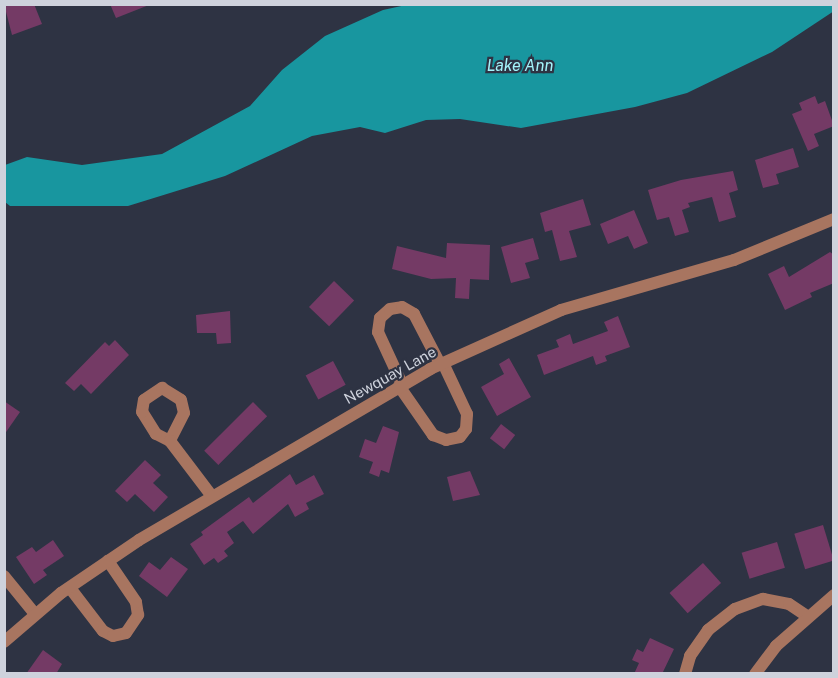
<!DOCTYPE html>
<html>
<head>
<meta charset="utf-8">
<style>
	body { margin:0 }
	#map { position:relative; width:838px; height:678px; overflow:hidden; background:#2e3343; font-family:"Public Sans",sans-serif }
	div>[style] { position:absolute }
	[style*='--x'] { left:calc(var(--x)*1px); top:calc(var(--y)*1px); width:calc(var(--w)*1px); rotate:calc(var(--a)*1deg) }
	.water>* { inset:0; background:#18969f }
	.building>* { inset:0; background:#743a65; transform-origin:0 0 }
	.street>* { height:12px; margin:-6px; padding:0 6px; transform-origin:6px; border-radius:6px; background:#a87560 }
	span { translate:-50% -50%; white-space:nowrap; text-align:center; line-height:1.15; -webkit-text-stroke:4.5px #2e3343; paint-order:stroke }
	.street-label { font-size:15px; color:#ced2dc }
	.water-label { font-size:16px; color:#a4f4fb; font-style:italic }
	.frame { position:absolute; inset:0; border:6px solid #ced2dc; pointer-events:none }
</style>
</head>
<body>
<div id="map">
	<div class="water">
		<i style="clip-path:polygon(406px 5px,833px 4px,834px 11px,772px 52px,687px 93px,635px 107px,521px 128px,460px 119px,426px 120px,385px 133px,360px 127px,312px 136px,225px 176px,128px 206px,10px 206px,5px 202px,5px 165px,27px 157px,82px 165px,162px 154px,250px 106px,282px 70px,325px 36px,383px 10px)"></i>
	</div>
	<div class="building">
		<i style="clip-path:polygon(4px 4px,34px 4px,42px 24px,12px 35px)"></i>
		<i style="clip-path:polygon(110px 4px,149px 4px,149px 5px,116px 18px)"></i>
		<i style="clip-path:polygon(815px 96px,818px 104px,825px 101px,834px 126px,814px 134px,819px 146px,808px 151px,792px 114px,802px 110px,799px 103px)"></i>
		<i style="clip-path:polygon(793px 148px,799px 167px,776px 174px,779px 184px,763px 188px,755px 160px)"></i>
		<i style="clip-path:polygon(733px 171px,738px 190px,729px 193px,736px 217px,719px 222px,712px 197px,688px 203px,690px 207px,682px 210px,689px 232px,675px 236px,669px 217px,657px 220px,648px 190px,681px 180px)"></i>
		<i style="clip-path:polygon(583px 199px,591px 225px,569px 231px,577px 257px,560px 261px,552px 230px,545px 232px,540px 213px)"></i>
		<i style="clip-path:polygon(634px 210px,648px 243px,634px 249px,628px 236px,608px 244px,600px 224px)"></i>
		<i style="clip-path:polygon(533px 238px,539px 259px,525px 263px,530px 278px,511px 283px,501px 247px)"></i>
		<i style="clip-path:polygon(447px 243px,490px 245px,489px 280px,470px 279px,469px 299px,455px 298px,456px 278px,431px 279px,392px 269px,397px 246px,446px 258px)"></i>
		<i style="clip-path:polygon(830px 252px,834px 255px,834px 283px,810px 293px,812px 297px,785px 310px,768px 274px,784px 266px,789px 277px)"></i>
		<i style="left:334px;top:281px;width:28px;height:36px;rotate:44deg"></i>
		<i style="clip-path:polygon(230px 311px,231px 343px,217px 344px,216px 333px,197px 333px,196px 315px)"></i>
		<i style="clip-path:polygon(618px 316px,630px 347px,605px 356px,607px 361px,596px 365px,593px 356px,544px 375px,537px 355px,559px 347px,556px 340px,570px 334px,573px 344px,608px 331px,604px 322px)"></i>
		<i style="clip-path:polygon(115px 340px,129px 355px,91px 394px,81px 384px,74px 391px,65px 383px,105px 342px,109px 346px)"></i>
		<i style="clip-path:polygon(509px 358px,531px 397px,497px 416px,481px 387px,504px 374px,499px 364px)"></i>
		<i style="left:333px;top:361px;width:27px;height:31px;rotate:62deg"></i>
		<i style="clip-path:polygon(4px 401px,20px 412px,4px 435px)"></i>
		<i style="left:253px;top:402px;width:20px;height:69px;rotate:45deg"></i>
		<i style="left:501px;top:424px;width:18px;height:18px;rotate:38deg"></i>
		<i style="clip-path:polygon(383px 426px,399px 432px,389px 473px,381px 470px,379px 477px,369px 473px,373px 462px,359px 457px,365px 439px,376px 443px)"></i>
		<i style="clip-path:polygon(145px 460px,161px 475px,153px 483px,168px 497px,154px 512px,135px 494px,127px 502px,115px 491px)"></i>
		<i style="clip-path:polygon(470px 471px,480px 495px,453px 501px,447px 477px)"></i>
		<i style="clip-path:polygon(290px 474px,296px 485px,314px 475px,324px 494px,306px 503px,309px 509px,295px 517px,288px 504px,253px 534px,243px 521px,227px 532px,234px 543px,224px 551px,228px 556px,218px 563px,214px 558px,204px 565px,190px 544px,203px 535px,201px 532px,249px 497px,253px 503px)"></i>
		<i style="left:823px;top:525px;width:37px;height:30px;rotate:73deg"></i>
		<i style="clip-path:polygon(53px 540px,64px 556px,43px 570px,47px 575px,34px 584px,16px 557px,32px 547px,36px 552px)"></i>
		<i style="left:777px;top:542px;width:27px;height:37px;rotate:73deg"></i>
		<i style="clip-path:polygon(171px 557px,188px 569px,167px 597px,139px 576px,149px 562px,160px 570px)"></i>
		<i style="left:703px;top:563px;width:27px;height:45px;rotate:48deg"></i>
		<i style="clip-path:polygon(650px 638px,674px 649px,662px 674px,634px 674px,639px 663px,632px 660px,637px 649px,643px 652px)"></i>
		<i style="clip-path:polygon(43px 650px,62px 664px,56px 674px,26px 674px)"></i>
	</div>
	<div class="street">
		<i style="--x:402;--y:384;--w:57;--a:-114.8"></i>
		<i style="--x:378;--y:332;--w:14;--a:-82"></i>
		<i style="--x:380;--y:318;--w:13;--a:-42"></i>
		<i style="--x:390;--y:309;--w:12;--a:-9"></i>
		<i style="--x:402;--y:307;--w:14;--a:30"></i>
		<i style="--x:414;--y:314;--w:56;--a:62.5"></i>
		<i style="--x:399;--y:386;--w:60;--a:55.2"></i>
		<i style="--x:433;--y:435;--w:14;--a:21"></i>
		<i style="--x:446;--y:440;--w:14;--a:-12"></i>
		<i style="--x:460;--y:437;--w:10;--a:-53"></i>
		<i style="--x:466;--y:429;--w:15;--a:-86"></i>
		<i style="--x:467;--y:414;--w:56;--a:-115.2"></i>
		<i style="--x:170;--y:441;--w:16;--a:-153"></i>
		<i style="--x:156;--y:434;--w:26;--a:-122"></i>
		<i style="--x:142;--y:412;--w:12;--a:-81"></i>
		<i style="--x:144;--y:400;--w:22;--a:-34"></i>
		<i style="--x:162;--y:388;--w:22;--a:32"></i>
		<i style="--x:181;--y:400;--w:13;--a:77"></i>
		<i style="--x:184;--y:413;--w:31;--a:117"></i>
		<i style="--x:170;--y:441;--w:68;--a:52.8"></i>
		<i style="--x:4;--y:576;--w:49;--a:50.8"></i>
		<i style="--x:70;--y:588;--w:54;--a:52.5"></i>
		<i style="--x:103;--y:631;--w:11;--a:27"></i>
		<i style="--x:113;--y:636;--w:13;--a:-13"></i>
		<i style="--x:126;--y:633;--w:22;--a:-56"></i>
		<i style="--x:138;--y:615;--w:13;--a:-99"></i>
		<i style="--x:136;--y:602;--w:50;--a:-124.3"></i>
		<i style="--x:4;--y:642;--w:75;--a:-40.7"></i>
		<i style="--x:61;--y:593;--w:94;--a:-34.2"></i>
		<i style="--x:139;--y:540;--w:338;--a:-30.4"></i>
		<i style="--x:430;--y:369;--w:144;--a:-24.2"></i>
		<i style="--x:561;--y:310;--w:180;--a:-16.1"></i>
		<i style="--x:734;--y:260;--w:108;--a:-22.3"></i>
		<i style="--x:685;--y:674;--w:19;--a:-74"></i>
		<i style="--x:690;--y:656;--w:32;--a:-55"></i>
		<i style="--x:708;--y:630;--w:34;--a:-38"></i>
		<i style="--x:735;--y:609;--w:30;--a:-20"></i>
		<i style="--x:763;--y:599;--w:26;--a:11"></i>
		<i style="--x:789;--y:604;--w:22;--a:34"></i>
		<i style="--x:755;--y:674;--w:35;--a:-53"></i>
		<i style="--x:776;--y:646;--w:77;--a:-41.3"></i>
	</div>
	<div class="street-label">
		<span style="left:390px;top:375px;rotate:-29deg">Newquay Lane</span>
	</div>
	<div class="water-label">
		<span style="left:520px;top:66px">Lake Ann</span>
	</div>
	<div class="frame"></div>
</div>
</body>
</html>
